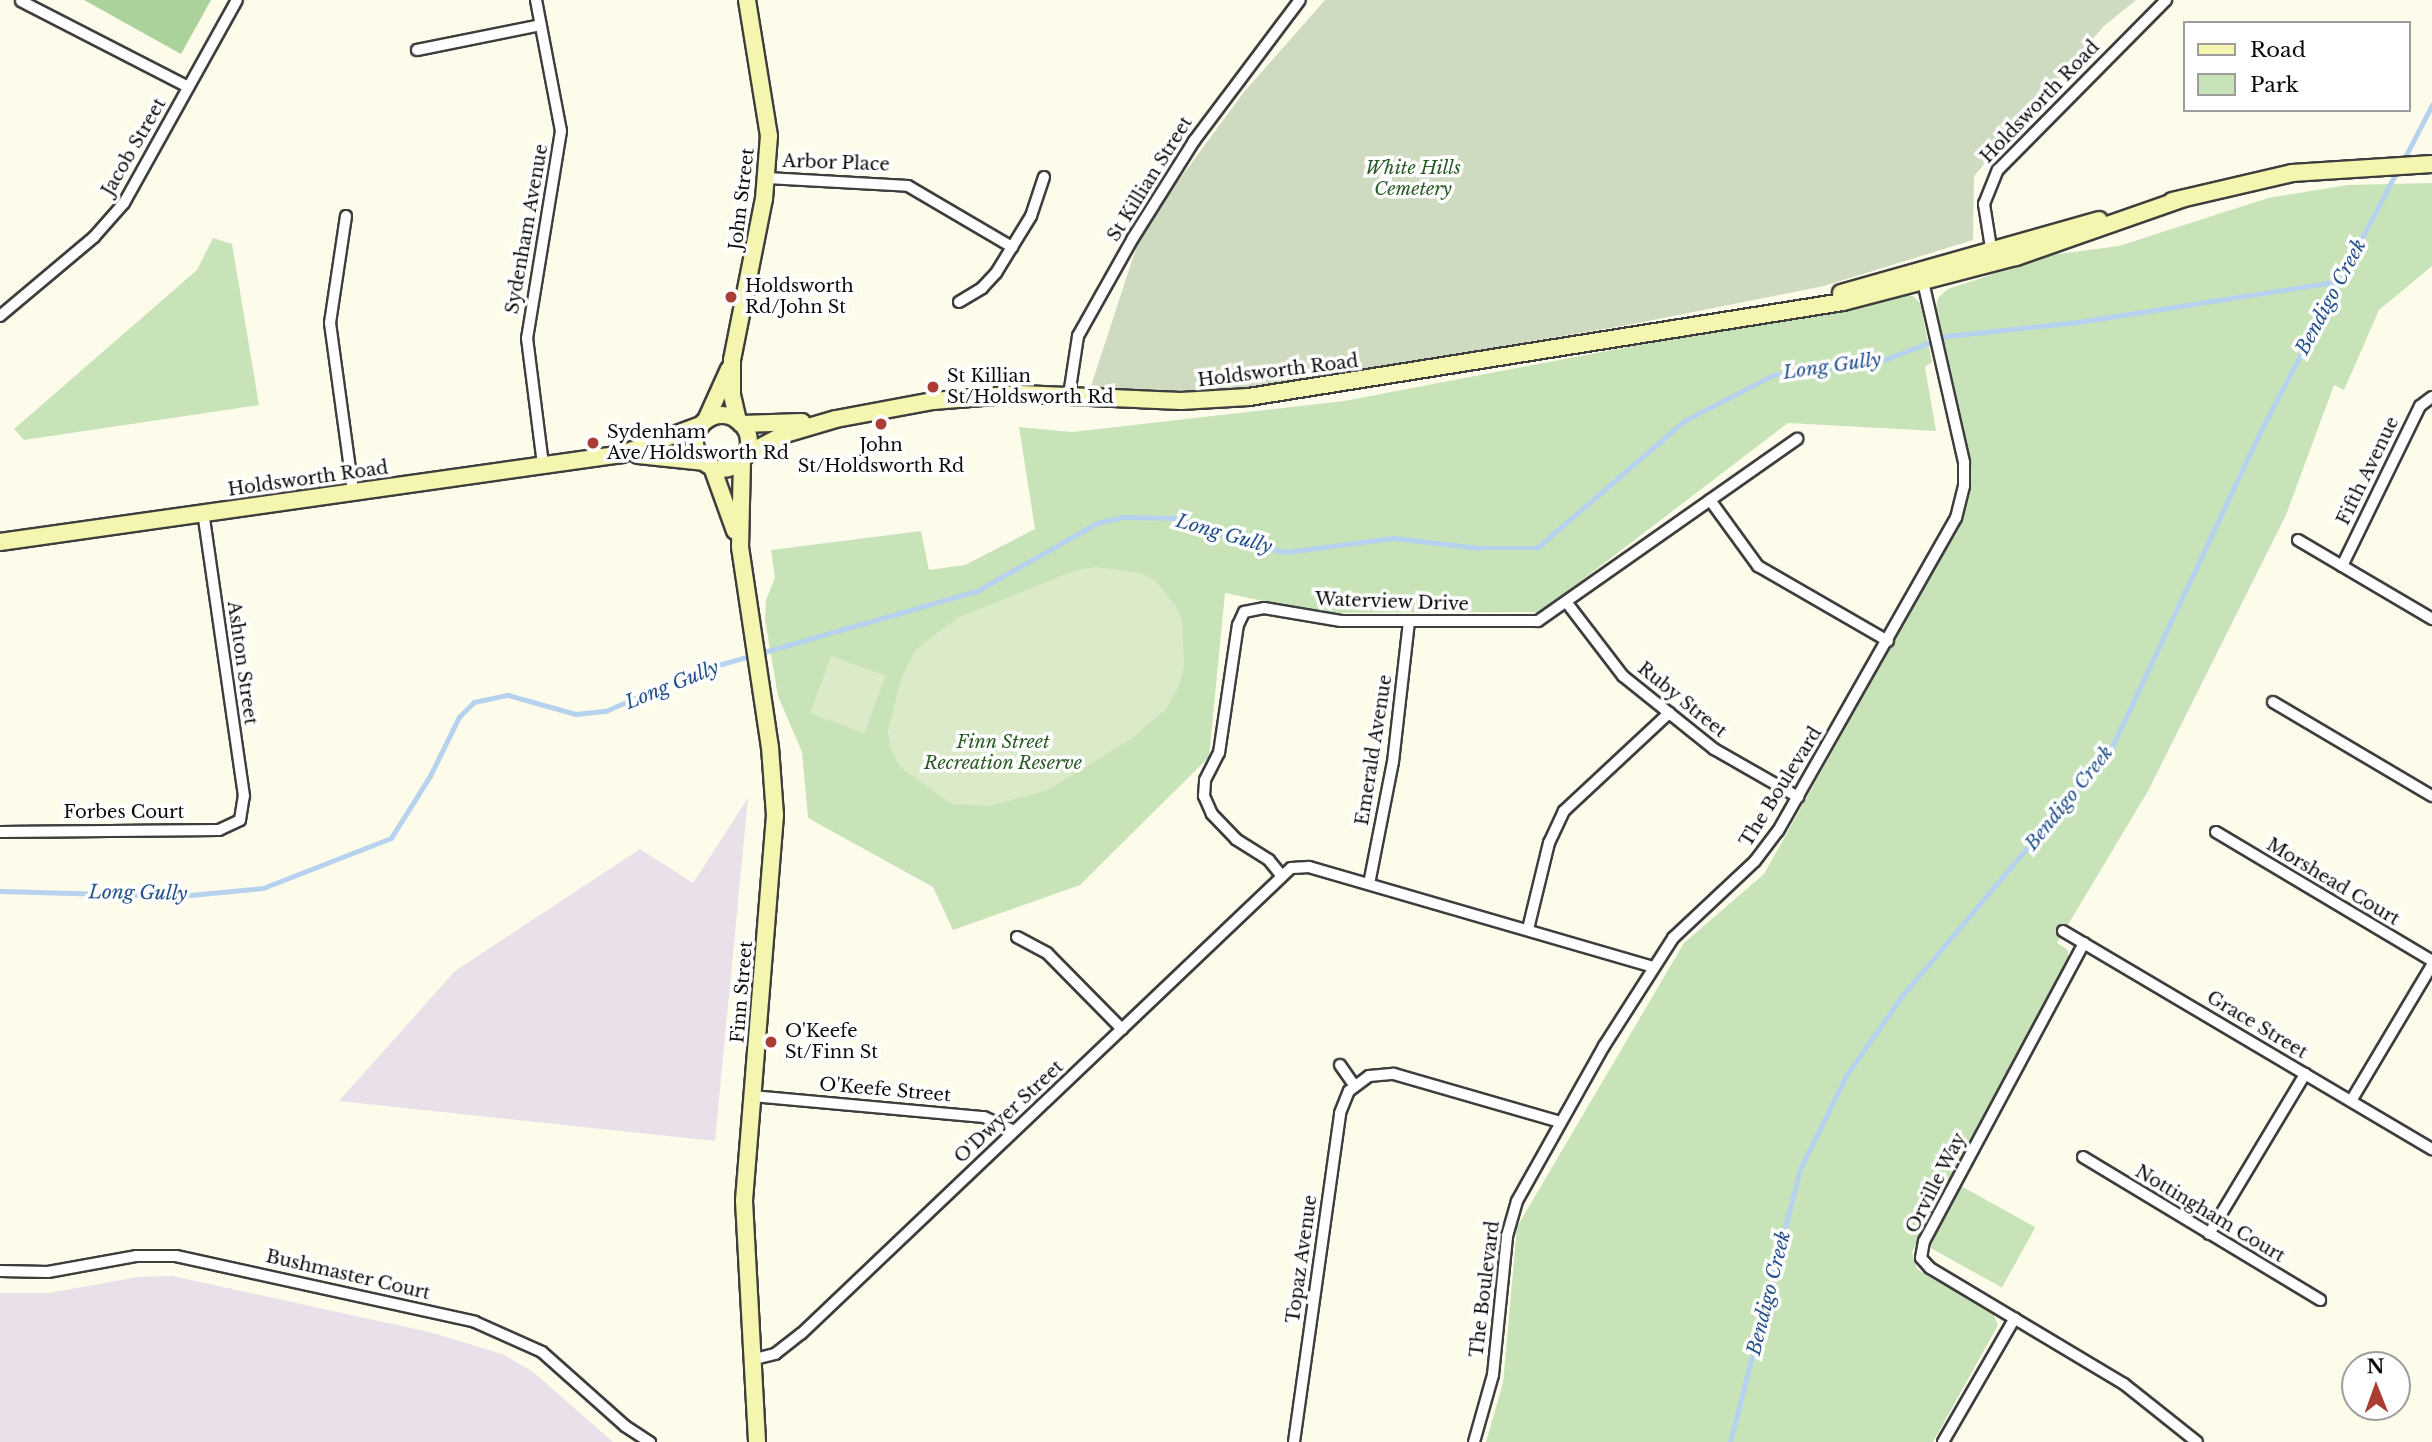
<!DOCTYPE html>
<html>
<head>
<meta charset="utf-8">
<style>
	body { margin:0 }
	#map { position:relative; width:2432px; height:1442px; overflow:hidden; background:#fdfceb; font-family:"Libre Baskerville",serif }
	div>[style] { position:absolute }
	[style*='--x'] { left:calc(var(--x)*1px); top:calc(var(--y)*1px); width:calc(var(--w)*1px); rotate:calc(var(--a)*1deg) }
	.industrial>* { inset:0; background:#e9e0e9 }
	.green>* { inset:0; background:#c9e3b9; transform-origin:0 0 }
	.forest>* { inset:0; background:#acd29b }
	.cemetery>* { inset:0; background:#cfdbc0 }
	.pitch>* { inset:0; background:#dbebca; transform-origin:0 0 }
	.stream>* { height:4.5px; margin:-2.25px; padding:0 2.25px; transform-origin:2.25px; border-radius:2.25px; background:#b6d2ee }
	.roads { filter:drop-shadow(2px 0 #3e3e3e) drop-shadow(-2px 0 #3e3e3e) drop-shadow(0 2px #3e3e3e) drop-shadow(0 -2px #3e3e3e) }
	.street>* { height:10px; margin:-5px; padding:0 5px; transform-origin:5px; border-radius:5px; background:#fff }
	.secondary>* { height:16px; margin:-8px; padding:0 8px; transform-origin:8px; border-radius:8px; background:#f4f5ae }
	.secondary>.ring { margin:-8px; padding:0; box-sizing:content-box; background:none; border:16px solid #f4f5ae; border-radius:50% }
	.dots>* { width:19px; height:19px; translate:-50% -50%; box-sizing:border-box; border:4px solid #fff; border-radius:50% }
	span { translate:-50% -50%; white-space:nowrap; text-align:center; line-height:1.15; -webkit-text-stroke:7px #fff; paint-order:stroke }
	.street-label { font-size:18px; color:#0b0b0b }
	.park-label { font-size:18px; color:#285a24; font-style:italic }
	.poi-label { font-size:18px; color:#0b0b0b }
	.left { translate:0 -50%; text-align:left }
	.water-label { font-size:19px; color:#24518d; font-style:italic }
	.legend { position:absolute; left:2183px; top:21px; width:228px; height:91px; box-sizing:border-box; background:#fff; border:2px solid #9d9d9d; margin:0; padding:9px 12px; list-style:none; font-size:21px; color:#0b0b0b }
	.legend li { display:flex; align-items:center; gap:14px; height:35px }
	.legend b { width:35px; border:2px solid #9d9d9d }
	.north { position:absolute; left:2341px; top:1351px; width:70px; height:70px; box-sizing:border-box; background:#fff; border:2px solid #9d9d9d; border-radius:50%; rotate:359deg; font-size:19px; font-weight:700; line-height:28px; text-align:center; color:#0b0b0b }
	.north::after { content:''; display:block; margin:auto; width:24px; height:32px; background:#aa3e34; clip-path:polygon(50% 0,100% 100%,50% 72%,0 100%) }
</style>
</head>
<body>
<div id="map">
	<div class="industrial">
		<i style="clip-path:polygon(748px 798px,715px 1141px,339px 1101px,455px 971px,640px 849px,693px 883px)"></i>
		<i style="clip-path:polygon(173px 1276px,429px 1332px,502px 1354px,532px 1371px,613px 1442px,0 1442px,0 1293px,49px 1293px,138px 1277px)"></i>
	</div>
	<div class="green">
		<i style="clip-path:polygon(2432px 183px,2432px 266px,2379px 310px,2344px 390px,2334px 385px,2286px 515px,2148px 791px,2057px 943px,2068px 950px,2068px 958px,1912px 1252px,1917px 1269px,1993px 1314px,1998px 1325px,1933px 1442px,1486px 1442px,1503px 1383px,1517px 1227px,1684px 943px,1764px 874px,1962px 519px,1970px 466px,1936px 308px,1938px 298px,1948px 289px,2051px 255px,2119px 246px,2268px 198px,2348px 185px)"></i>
		<i style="clip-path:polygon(213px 238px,232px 244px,259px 405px,24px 440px,14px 429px,197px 270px)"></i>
		<i style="clip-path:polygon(1901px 295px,1913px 296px,1920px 303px,1932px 362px,1925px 367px,1936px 431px,1788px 423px,1540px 612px,1321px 613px,1225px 593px,1209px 757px,1080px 885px,953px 930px,933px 887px,808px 818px,802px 752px,778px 696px,765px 620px,766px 600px,775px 578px,771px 550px,921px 531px,929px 570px,965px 565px,1035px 529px,1019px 427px,1072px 432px,1344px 401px)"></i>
		<i style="left:1961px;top:1186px;width:85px;height:69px;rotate:29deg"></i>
	</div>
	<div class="forest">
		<i style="clip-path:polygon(84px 0,211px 0,181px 54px)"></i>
	</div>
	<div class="cemetery">
		<i style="clip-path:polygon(1325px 0,2136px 0,2104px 26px,1974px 176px,1973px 240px,1824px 286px,1623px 326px,1222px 393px,1090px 389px,1142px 230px,1244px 92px)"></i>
	</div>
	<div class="pitch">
		<i style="clip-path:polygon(1096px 567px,1140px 573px,1155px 580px,1176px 607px,1182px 622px,1184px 663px,1181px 681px,1166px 709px,1131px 739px,1048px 790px,990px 806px,952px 804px,901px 768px,891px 750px,888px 731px,901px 679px,915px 650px,957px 618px,1076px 570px)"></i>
		<i style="left:831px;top:656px;width:58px;height:61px;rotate:20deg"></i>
	</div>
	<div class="stream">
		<i style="--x:2403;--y:161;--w:63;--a:-62.6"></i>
		<i style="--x:0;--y:891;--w:180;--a:1.6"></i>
		<i style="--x:180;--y:896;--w:83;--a:-5.5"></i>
		<i style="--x:263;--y:888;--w:137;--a:-21.3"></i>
		<i style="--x:391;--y:838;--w:73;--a:-57.8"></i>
		<i style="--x:430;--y:776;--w:66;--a:-63.8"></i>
		<i style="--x:459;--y:717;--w:21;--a:-45"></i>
		<i style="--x:474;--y:702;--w:35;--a:-12"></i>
		<i style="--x:508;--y:695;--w:71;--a:15.6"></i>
		<i style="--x:576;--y:714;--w:30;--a:-6"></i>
		<i style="--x:606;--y:711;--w:96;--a:-23.9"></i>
		<i style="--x:694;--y:672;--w:294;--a:-16"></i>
		<i style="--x:977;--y:591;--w:138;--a:-29.5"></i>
		<i style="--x:1097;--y:523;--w:28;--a:-13"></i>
		<i style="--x:1124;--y:517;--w:51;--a:1.1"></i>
		<i style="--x:1175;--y:518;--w:87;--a:19.5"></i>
		<i style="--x:1257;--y:547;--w:30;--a:9"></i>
		<i style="--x:1287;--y:552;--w:108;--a:-7.5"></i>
		<i style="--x:1394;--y:538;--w:86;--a:6.7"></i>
		<i style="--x:1479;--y:548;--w:58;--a:0"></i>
		<i style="--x:1537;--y:548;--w:194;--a:-40.8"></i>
		<i style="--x:1684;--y:421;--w:100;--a:-27.3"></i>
		<i style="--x:1773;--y:375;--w:101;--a:-6.3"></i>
		<i style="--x:1873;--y:364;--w:79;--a:-20.7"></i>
		<i style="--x:1947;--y:336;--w:132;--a:-6.1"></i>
		<i style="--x:2078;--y:322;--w:265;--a:-8.9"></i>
		<i style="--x:1730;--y:1442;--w:282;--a:-75.6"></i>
		<i style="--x:1800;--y:1169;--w:104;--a:-63.7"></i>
		<i style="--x:1846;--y:1076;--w:98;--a:-55"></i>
		<i style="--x:1902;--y:996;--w:324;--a:-49.8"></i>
		<i style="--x:2111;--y:749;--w:346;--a:-64.8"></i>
		<i style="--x:2258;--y:436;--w:299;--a:-62.3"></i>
	</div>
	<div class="roads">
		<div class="street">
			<i style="--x:536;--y:0;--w:133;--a:79.2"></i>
			<i style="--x:561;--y:131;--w:210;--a:99.3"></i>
			<i style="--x:527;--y:338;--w:128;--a:82.8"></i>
			<i style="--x:21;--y:1;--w:188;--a:27.2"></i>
			<i style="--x:417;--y:50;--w:126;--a:-11.4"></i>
			<i style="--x:767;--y:178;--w:141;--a:3.2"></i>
			<i style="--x:908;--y:186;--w:121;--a:30.4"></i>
			<i style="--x:346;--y:216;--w:108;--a:98.5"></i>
			<i style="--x:330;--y:323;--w:171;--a:82.2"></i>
			<i style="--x:1992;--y:254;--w:51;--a:-99.1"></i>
			<i style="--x:1984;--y:204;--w:37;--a:-68"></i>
			<i style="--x:1998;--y:170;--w:239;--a:-45.3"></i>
			<i style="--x:959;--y:302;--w:27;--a:-31"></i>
			<i style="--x:982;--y:288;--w:21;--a:-47"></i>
			<i style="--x:996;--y:273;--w:67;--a:-58.4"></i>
			<i style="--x:1031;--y:216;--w:41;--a:-71.6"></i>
			<i style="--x:0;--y:316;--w:123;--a:-40"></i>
			<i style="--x:94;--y:237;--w:45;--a:-48.6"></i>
			<i style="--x:124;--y:203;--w:232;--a:-60.9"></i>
			<i style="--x:1069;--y:395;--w:60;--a:-81.3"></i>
			<i style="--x:1078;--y:336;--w:112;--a:-60.7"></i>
			<i style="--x:1133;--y:238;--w:115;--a:-57.8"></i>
			<i style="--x:1194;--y:141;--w:176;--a:-53.1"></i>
			<i style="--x:1710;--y:500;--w:82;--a:54"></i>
			<i style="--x:1758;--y:566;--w:150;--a:30"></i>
			<i style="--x:2298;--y:540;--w:156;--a:30.5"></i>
			<i style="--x:2342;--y:566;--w:178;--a:-64"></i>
			<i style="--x:2420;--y:406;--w:15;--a:-37"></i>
			<i style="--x:1567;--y:603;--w:92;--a:52.5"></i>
			<i style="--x:1623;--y:676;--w:117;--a:38.7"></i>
			<i style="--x:1714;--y:749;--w:97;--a:29.7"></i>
			<i style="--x:2273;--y:702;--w:185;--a:30.6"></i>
			<i style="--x:0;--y:832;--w:219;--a:-0.5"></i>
			<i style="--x:219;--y:830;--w:23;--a:-25"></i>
			<i style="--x:240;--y:820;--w:24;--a:-81"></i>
			<i style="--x:244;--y:796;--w:286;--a:-98.2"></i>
			<i style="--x:2216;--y:832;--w:252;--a:30.8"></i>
			<i style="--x:1281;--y:875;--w:19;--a:-129"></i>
			<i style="--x:1269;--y:860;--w:39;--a:-148"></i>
			<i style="--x:1236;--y:839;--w:35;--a:-134"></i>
			<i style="--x:1212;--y:814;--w:20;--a:-114"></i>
			<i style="--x:1204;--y:796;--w:16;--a:-86"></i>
			<i style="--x:1205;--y:780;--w:30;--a:-63"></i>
			<i style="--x:1219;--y:753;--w:129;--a:-81.6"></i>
			<i style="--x:1238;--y:625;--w:14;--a:-65"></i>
			<i style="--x:1244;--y:612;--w:20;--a:-11"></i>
			<i style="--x:1264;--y:608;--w:78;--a:9.6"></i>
			<i style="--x:1341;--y:621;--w:197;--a:0"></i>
			<i style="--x:1538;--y:621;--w:317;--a:-35.1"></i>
			<i style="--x:1369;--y:884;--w:124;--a:-78.9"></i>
			<i style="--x:1393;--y:762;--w:142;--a:-83.5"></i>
			<i style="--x:1528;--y:929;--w:89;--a:-76.3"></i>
			<i style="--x:1549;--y:843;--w:35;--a:-65"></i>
			<i style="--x:1564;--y:811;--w:144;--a:-43"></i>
			<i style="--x:2063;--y:931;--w:429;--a:30.6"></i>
			<i style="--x:1017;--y:937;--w:34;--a:28"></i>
			<i style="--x:1047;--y:953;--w:107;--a:45.4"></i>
			<i style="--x:2084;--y:943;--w:338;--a:118.2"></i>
			<i style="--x:1924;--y:1241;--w:17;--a:100"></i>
			<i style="--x:1921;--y:1258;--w:13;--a:48"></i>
			<i style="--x:1930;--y:1268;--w:226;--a:30.9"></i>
			<i style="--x:2124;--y:1384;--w:93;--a:38.5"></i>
			<i style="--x:1340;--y:1065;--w:24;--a:55"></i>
			<i style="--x:752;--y:1096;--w:233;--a:5.2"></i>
			<i style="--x:984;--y:1117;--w:31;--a:25"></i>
			<i style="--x:2351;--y:1101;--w:158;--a:-59.2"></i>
			<i style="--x:2083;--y:1157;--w:277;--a:31.1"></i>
			<i style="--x:2209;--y:1234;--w:187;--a:-59"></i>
			<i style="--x:0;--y:1271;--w:48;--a:1.2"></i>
			<i style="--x:48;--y:1272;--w:89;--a:-10.3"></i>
			<i style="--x:136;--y:1256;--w:40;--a:0"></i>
			<i style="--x:176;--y:1256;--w:306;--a:12.4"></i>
			<i style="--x:475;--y:1322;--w:73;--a:24.1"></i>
			<i style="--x:542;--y:1352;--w:111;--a:41.7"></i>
			<i style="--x:625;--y:1426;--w:30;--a:33"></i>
			<i style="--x:751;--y:1360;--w:25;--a:-14"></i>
			<i style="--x:775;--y:1354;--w:33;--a:-38"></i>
			<i style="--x:801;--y:1334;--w:676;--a:-43.56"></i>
			<i style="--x:1291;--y:868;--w:18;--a:-3"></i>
			<i style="--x:1309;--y:867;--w:358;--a:16.2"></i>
			<i style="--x:1294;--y:1442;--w:332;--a:-82"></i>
			<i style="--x:1340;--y:1113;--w:24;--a:-68"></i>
			<i style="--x:1349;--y:1091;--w:25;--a:-37"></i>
			<i style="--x:1369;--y:1076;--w:25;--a:-5"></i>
			<i style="--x:1394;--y:1074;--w:173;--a:16.1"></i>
			<i style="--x:1474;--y:1442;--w:70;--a:-74.2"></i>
			<i style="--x:1493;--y:1375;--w:140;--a:-84.2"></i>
			<i style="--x:1507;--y:1236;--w:36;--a:-74"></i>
			<i style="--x:1517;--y:1201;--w:178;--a:-60.7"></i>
			<i style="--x:1604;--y:1046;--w:128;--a:-57.4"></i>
			<i style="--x:1673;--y:938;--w:112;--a:-43.2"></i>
			<i style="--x:1755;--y:861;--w:38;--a:-53"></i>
			<i style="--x:1778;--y:831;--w:360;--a:-60.4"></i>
			<i style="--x:1956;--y:518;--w:33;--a:-76"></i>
			<i style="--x:1964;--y:486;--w:24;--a:-90"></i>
			<i style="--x:1964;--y:462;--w:190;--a:-102.8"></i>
			<i style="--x:1943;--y:1442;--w:143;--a:-59.9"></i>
		</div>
		<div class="secondary">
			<i style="--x:2172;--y:201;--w:123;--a:-13.1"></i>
			<i style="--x:2292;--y:173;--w:140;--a:-3.7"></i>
			<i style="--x:1841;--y:293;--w:268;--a:-15.8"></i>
			<i class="ring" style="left:695px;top:415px;width:38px;height:38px"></i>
			<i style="--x:706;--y:420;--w:56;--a:-65.7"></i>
			<i style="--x:738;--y:421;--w:26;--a:-103"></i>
			<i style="--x:732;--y:396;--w:36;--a:-90"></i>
			<i style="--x:732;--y:360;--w:164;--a:-78.8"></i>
			<i style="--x:764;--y:199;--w:63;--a:-85.5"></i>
			<i style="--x:769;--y:136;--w:138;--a:-99.2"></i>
			<i style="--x:741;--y:424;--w:61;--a:-1.9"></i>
			<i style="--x:638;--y:455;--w:65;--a:6.1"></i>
			<i style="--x:745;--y:455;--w:45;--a:-27.7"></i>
			<i style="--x:785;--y:434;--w:53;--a:-16.4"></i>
			<i style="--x:836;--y:419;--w:99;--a:-10.5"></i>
			<i style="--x:933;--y:401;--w:88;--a:-4.5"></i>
			<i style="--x:1021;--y:394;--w:160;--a:2.5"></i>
			<i style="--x:1181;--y:401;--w:68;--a:-3.4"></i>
			<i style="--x:1249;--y:397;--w:602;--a:-9.09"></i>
			<i style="--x:1843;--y:302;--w:179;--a:-14.6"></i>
			<i style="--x:2016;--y:257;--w:176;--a:-19.3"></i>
			<i style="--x:742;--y:460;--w:87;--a:91.3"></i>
			<i style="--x:740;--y:547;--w:202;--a:81.5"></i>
			<i style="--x:770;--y:747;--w:68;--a:85.8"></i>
			<i style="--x:775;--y:815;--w:387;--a:94.6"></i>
			<i style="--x:744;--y:1201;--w:241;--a:86.9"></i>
			<i style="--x:712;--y:467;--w:68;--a:70.2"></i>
			<i style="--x:0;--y:542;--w:628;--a:-8.05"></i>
			<i style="--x:622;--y:454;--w:84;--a:-20.2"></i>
		</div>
	</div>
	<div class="dots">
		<i style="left:731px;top:297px;background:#aa3e34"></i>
		<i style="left:933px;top:387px;background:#aa3e34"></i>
		<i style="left:881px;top:424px;background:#aa3e34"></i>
		<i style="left:593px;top:443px;background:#aa3e34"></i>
		<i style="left:771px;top:1042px;background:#aa3e34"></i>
	</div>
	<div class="street-label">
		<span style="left:2040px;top:102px;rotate:-46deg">Holdsworth Road</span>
		<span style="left:134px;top:147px;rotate:-60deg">Jacob Street</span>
		<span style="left:836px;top:163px;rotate:2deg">Arbor Place</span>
		<span style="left:1150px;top:179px;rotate:-58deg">St Killian Street</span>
		<span style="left:742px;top:199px;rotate:-83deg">John Street</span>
		<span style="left:527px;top:229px;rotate:-80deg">Sydenham Avenue</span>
		<span style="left:1278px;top:371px;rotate:-7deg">Holdsworth Road</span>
		<span style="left:2368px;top:471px;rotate:-64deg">Fifth Avenue</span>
		<span style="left:308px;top:479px;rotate:-8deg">Holdsworth Road</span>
		<span style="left:1392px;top:602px;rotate:2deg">Waterview Drive</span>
		<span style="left:242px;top:663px;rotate:82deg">Ashton Street</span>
		<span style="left:1682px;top:700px;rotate:39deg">Ruby Street</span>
		<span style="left:1374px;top:750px;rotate:-81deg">Emerald Avenue</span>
		<span style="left:1781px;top:787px;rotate:-58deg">The Boulevard</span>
		<span style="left:124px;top:812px">Forbes Court</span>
		<span style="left:2333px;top:882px;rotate:31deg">Morshead Court</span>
		<span style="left:742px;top:992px;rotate:-85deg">Finn Street</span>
		<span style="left:2257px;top:1025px;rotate:31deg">Grace Street</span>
		<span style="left:885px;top:1090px;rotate:5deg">O'Keefe Street</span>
		<span style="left:1009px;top:1112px;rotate:-43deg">O'Dwyer Street</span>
		<span style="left:1936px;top:1183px;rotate:-63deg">Orville Way</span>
		<span style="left:2210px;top:1214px;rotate:31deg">Nottingham Court</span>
		<span style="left:1302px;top:1259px;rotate:-82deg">Topaz Avenue</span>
		<span style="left:348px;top:1275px;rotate:13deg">Bushmaster Court</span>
		<span style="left:1485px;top:1289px;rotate:-83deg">The Boulevard</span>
	</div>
	<div class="park-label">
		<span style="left:1413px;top:179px">White Hills<br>Cemetery</span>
		<span style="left:1003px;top:753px">Finn Street<br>Recreation Reserve</span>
	</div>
	<div class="poi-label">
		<span class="left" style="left:745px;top:297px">Holdsworth<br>Rd/John St</span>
		<span class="left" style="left:947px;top:387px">St Killian<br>St/Holdsworth Rd</span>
		<span class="left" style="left:607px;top:443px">Sydenham<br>Ave/Holdsworth Rd</span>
		<span style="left:881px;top:456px">John<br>St/Holdsworth Rd</span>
		<span class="left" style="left:785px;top:1042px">O'Keefe<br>St/Finn St</span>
	</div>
	<div class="water-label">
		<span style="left:2331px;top:297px;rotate:-62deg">Bendigo Creek</span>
		<span style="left:1832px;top:366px;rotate:-8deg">Long Gully</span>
		<span style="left:1224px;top:534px;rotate:16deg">Long Gully</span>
		<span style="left:672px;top:685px;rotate:-22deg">Long Gully</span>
		<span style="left:2069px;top:798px;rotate:-51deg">Bendigo Creek</span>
		<span style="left:138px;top:893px;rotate:1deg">Long Gully</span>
		<span style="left:1769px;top:1293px;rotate:-76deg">Bendigo Creek</span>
	</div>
	<ul class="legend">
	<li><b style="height:9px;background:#f4f5ae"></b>Road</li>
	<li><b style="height:19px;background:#c9e3b9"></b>Park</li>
	</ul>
	<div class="north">N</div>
</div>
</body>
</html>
